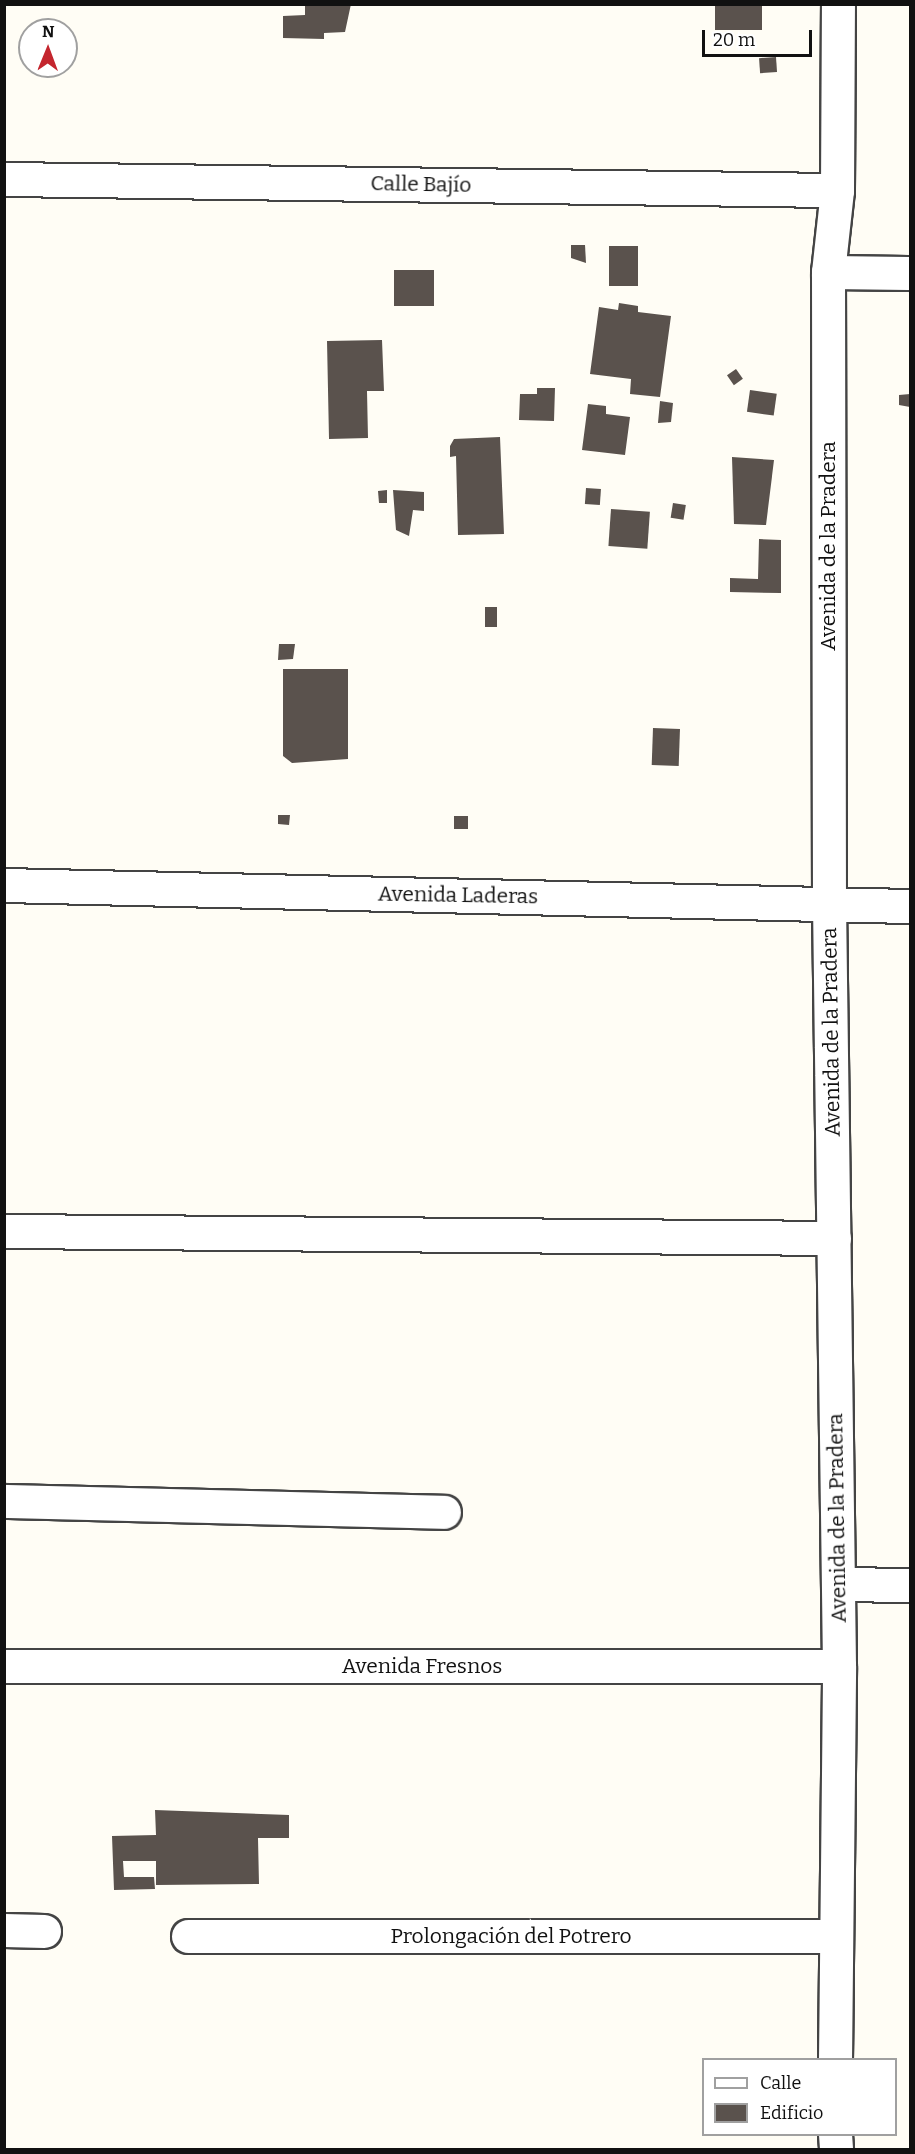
<!DOCTYPE html>
<html>
<head>
<meta charset="utf-8">
<style>
	body { margin:0 }
	#map { position:relative; width:915px; height:2154px; overflow:hidden; background:#fffdf5; font-family:Bitter,serif }
	div>[style] { position:absolute }
	[style*='--x'] { left:calc(var(--x)*1px); top:calc(var(--y)*1px); width:calc(var(--w)*1px); rotate:calc(var(--a)*1deg) }
	.building>* { inset:0; background:#5a524d; transform-origin:0 0 }
	.roads { filter:drop-shadow(2px 0 #444) drop-shadow(-2px 0 #444) drop-shadow(0 2px #444) drop-shadow(0 -2px #444) }
	.street>* { height:33px; margin:-16.5px; padding:0 16.5px; transform-origin:16.5px; border-radius:16.5px; background:#fff }
	span { translate:-50% -50%; white-space:nowrap; text-align:center; line-height:1.15; -webkit-text-stroke:6px #fff; paint-order:stroke }
	.street-label { font-size:21px; color:#111 }
	.frame { position:absolute; inset:0; border:6px solid #111; pointer-events:none }
	.legend { position:absolute; left:702px; top:2058px; width:195px; height:78px; box-sizing:border-box; background:#fff; border:2px solid #a0a0a0; margin:0; padding:8px 10px; list-style:none; font-size:18px; color:#111 }
	.legend li { display:flex; align-items:center; gap:12px; height:30px }
	.legend b { width:30px; border:2px solid #a0a0a0 }
	.north { position:absolute; left:18px; top:18px; width:60px; height:60px; box-sizing:border-box; background:#fff; border:2px solid #a0a0a0; border-radius:50%; rotate:1deg; font-size:16px; font-weight:700; line-height:24px; text-align:center; color:#111 }
	.north::after { content:''; display:block; margin:auto; width:21px; height:27px; background:#c4262e; clip-path:polygon(50% 0,100% 100%,50% 72%,0 100%) }
	.scale { position:absolute; left:702px; top:30px; width:110px; height:27px; box-sizing:border-box; border:3px solid #111; border-top:0; padding-left:8px; font-size:18px; line-height:21px; white-space:nowrap; color:#111; -webkit-text-stroke:4px #fff; paint-order:stroke }
</style>
</head>
<body>
<div id="map">
	<div class="building">
		<i style="clip-path:polygon(305px 4px,351px 4px,345px 32px,324px 33px,324px 39px,283px 38px,283px 16px,305px 15px)"></i>
		<i style="left:715px;top:4px;width:47px;height:26px"></i>
		<i style="left:776px;top:57px;width:15px;height:17px;rotate:86deg"></i>
		<i style="clip-path:polygon(571px 245px,585px 245px,586px 263px,571px 258px)"></i>
		<i style="left:609px;top:246px;width:29px;height:40px"></i>
		<i style="left:394px;top:270px;width:40px;height:36px"></i>
		<i style="clip-path:polygon(619px 303px,638px 306px,638px 312px,671px 316px,660px 397px,630px 394px,631px 379px,590px 374px,599px 307px,618px 310px)"></i>
		<i style="clip-path:polygon(382px 340px,384px 391px,367px 391px,368px 438px,329px 439px,327px 341px)"></i>
		<i style="left:736px;top:369px;width:12px;height:11px;rotate:55deg"></i>
		<i style="clip-path:polygon(537px 388px,555px 388px,554px 421px,519px 420px,520px 394px,537px 394px)"></i>
		<i style="left:750px;top:390px;width:27px;height:22px;rotate:8deg"></i>
		<i style="clip-path:polygon(910px 394px,910px 407px,899px 405px,899px 395px)"></i>
		<i style="clip-path:polygon(660px 401px,673px 403px,671px 422px,658px 423px)"></i>
		<i style="clip-path:polygon(588px 404px,606px 406px,606px 414px,630px 417px,625px 455px,582px 450px)"></i>
		<i style="clip-path:polygon(500px 437px,504px 534px,458px 535px,456px 456px,450px 457px,450px 446px,454px 439px)"></i>
		<i style="clip-path:polygon(732px 457px,774px 460px,766px 525px,734px 524px)"></i>
		<i style="left:586px;top:488px;width:15px;height:16px;rotate:4deg"></i>
		<i style="clip-path:polygon(387px 490px,387px 503px,379px 503px,378px 491px)"></i>
		<i style="clip-path:polygon(393px 490px,424px 492px,424px 511px,413px 510px,409px 536px,396px 530px)"></i>
		<i style="left:673px;top:503px;width:13px;height:15px;rotate:9deg"></i>
		<i style="left:611px;top:509px;width:39px;height:37px;rotate:4deg"></i>
		<i style="clip-path:polygon(759px 539px,781px 540px,781px 593px,730px 592px,730px 578px,758px 579px)"></i>
		<i style="left:485px;top:607px;width:12px;height:20px"></i>
		<i style="clip-path:polygon(279px 644px,295px 644px,293px 659px,278px 660px)"></i>
		<i style="clip-path:polygon(283px 669px,348px 669px,348px 759px,292px 763px,283px 756px)"></i>
		<i style="left:653px;top:728px;width:27px;height:37px;rotate:2deg"></i>
		<i style="clip-path:polygon(278px 815px,290px 815px,289px 825px,278px 824px)"></i>
		<i style="left:454px;top:816px;width:14px;height:13px"></i>
		<i style="clip-path:polygon(155px 1810px,289px 1815px,289px 1838px,258px 1838px,259px 1884px,156px 1885px,156px 1861px,123px 1861px,124px 1877px,154px 1877px,155px 1889px,114px 1890px,112px 1836px,156px 1835px)"></i>
	</div>
	<div class="roads">
		<div class="street">
			<i style="--x:4;--y:179;--w:833;--a:0.76"></i>
			<i style="--x:828;--y:272;--w:82;--a:0.7"></i>
			<i style="--x:4;--y:885;--w:906;--a:1.33"></i>
			<i style="--x:4;--y:1231;--w:830;--a:0.48"></i>
			<i style="--x:4;--y:1501;--w:440;--a:1.4"></i>
			<i style="--x:838;--y:1584;--w:72;--a:0.8"></i>
			<i style="--x:4;--y:1666;--w:835;--a:0"></i>
			<i style="--x:4;--y:1930;--w:40;--a:1.4"></i>
			<i style="--x:188;--y:1936;--w:646;--a:0"></i>
			<i style="--x:835;--y:2060;--w:394;--a:-89.4"></i>
			<i style="--x:839;--y:1666;--w:762;--a:-90.75"></i>
			<i style="--x:829;--y:904;--w:632;--a:-90.09"></i>
			<i style="--x:828;--y:272;--w:82;--a:-83.7"></i>
			<i style="--x:837;--y:190;--w:186;--a:-89.7"></i>
			<i style="--x:835;--y:2134;--w:16;--a:86"></i>
		</div>
	</div>
	<div class="street-label">
		<span style="left:421px;top:184px;rotate:1deg">Calle Bajío</span>
		<span style="left:828px;top:546px;rotate:-90deg">Avenida de la Pradera</span>
		<span style="left:458px;top:895px;rotate:1deg">Avenida Laderas</span>
		<span style="left:831px;top:1032px;rotate:-91deg">Avenida de la Pradera</span>
		<span style="left:837px;top:1518px;rotate:-91deg">Avenida de la Pradera</span>
		<span style="left:422px;top:1666px">Avenida Fresnos</span>
		<span style="left:511px;top:1936px">Prolongación del Potrero</span>
	</div>
	<div class="frame"></div>
	<ul class="legend">
	<li><b style="height:8px;background:#fff"></b>Calle</li>
	<li><b style="height:16px;background:#5a524d"></b>Edificio</li>
	</ul>
	<div class="north">N</div>
	<div class="scale">20 m</div>
</div>
</body>
</html>
